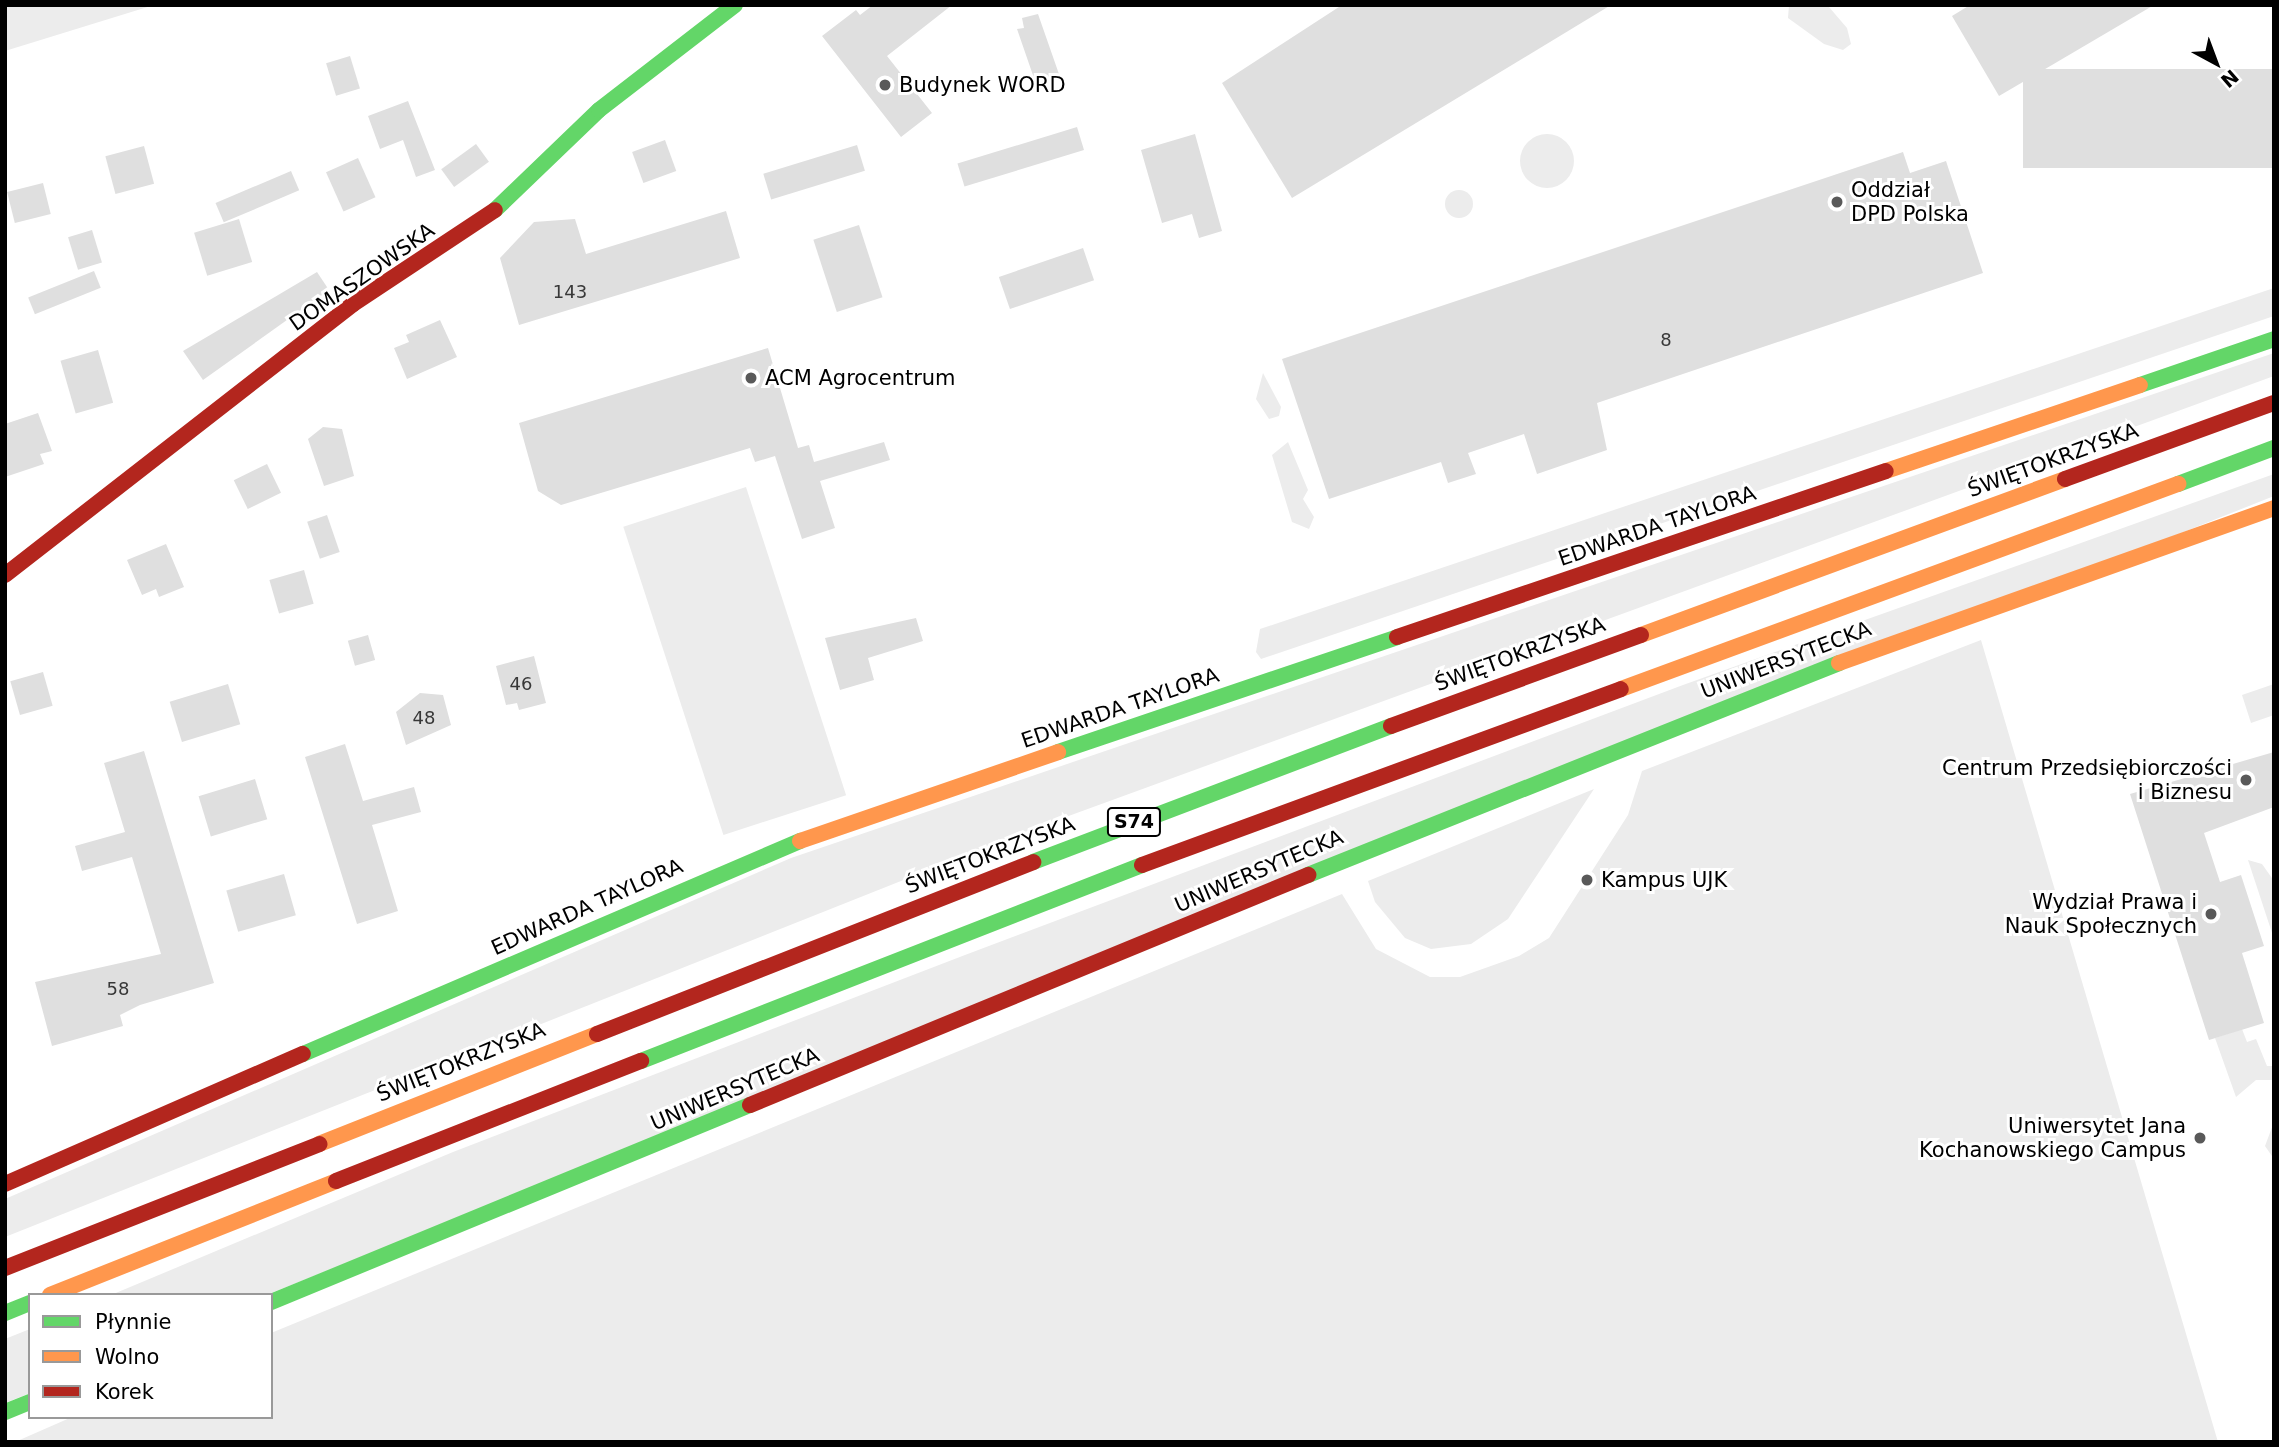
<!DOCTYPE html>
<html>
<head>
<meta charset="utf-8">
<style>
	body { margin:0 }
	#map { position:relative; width:2279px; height:1447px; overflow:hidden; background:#fff; font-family:"DejaVu Sans",sans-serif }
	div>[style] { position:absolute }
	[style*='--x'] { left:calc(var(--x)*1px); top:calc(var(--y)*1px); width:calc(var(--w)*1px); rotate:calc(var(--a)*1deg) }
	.green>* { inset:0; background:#ececec; transform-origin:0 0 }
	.round { border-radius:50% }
	.building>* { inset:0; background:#dfdfdf; transform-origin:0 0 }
	.fast>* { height:16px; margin:-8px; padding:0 8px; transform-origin:8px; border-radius:8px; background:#63d668 }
	.slow>* { height:16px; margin:-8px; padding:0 8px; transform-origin:8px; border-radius:8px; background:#ff974d }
	.jam>* { height:16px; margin:-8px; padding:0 8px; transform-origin:8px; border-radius:8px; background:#b3261e }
	.dots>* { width:19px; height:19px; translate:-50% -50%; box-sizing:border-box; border:4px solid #fff; border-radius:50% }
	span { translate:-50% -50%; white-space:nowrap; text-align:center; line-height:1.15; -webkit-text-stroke:6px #fff; paint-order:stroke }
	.number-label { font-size:18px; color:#383838 }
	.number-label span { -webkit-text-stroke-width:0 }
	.shield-label span { padding:2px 5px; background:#fff; border:2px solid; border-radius:5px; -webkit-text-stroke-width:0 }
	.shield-label { font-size:19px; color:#000; font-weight:700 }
	.poi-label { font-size:21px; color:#000 }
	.left { translate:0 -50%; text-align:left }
	.right { translate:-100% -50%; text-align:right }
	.street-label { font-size:21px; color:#000 }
	.frame { position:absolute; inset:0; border:7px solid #000; pointer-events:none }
	.legend { position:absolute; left:28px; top:1293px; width:245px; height:126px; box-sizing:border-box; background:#fff; border:2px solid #999; margin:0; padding:9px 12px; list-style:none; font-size:21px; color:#000 }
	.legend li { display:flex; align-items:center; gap:14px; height:35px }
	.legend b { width:35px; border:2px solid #999 }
	.north { position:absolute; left:2181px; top:28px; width:70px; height:70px; -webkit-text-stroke:5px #fff; paint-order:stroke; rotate:139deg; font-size:19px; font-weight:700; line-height:28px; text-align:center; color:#000 }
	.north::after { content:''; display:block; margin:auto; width:24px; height:32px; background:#000; clip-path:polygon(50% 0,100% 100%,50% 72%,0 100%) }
</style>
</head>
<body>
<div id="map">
	<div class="green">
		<i style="clip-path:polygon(5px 5px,154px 5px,5px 51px)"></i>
		<i style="clip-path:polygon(1789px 5px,1829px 7px,1847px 28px,1851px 44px,1843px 50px,1824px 44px,1788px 18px)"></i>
		<i class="round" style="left:1520px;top:134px;width:54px;height:54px"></i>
		<i class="round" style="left:1445px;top:190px;width:28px;height:28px"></i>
		<i style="clip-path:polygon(2274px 288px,2274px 316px,1261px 659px,1256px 652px,1260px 629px)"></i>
		<i style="clip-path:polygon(2274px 353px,2274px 376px,1022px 833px,5px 1237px,5px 1199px,791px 858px)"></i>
		<i style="clip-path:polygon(1263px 373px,1281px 407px,1279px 416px,1269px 419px,1256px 399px)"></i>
		<i style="clip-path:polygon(1288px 442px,1308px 490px,1303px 499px,1314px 517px,1309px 529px,1292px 522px,1272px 455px)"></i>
		<i style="clip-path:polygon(2274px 474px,2274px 496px,266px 1295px,111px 1295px,453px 1152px,965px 955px,1683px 685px)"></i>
		<i style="left:746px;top:487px;width:324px;height:129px;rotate:72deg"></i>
		<i style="clip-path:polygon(1981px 640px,2218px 1442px,15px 1442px,72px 1417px,271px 1417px,271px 1333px,1342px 894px,1376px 949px,1430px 977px,1460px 977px,1519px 956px,1549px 938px,1628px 815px,1642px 771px)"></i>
		<i style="clip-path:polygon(2274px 684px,2274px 715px,2251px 723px,2242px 695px)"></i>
		<i style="clip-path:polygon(1594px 789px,1508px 919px,1471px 944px,1431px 949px,1405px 938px,1375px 902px,1368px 881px)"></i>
		<i style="clip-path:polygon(2248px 860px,2262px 864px,2274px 881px,2274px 939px)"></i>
		<i style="clip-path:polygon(2242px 1029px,2247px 1042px,2256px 1039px,2267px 1066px,2274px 1066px,2274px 1080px,2256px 1080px,2236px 1097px,2215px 1038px)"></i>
		<i style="clip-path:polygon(2274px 1122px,2274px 1159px,2265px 1146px)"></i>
		<i style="clip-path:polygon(30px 1329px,30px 1393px,5px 1403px,5px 1339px)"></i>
	</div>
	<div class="building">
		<i style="clip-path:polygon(873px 5px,952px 5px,887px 56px,932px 113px,901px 137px,822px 36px,856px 10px,860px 15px)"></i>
		<i style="clip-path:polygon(1342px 5px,1611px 5px,1292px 198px,1222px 83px)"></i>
		<i style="clip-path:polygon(1970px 5px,2154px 5px,1999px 96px,1952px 16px)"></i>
		<i style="clip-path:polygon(1038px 14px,1060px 77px,1036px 84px,1017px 29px,1024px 28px,1022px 18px)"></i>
		<i style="left:350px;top:56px;width:34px;height:25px;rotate:73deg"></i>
		<i style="left:2274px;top:69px;width:99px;height:251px;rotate:90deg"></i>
		<i style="clip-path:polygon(408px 101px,435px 170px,416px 177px,403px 140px,380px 149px,368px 116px)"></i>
		<i style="left:1077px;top:127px;width:24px;height:125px;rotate:73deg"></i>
		<i style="clip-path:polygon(1195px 134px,1222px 231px,1199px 238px,1192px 214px,1162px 223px,1141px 150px)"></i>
		<i style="left:665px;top:140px;width:33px;height:35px;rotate:70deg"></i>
		<i style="left:476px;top:144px;width:22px;height:43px;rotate:54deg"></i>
		<i style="left:857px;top:145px;width:27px;height:98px;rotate:73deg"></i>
		<i style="left:144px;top:146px;width:39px;height:40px;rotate:75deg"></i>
		<i style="clip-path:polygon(1903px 152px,1910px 173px,1946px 161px,1983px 273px,1597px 403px,1607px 450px,1537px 474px,1524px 434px,1468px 453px,1476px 474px,1448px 483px,1441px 462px,1329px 499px,1282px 359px)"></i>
		<i style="left:358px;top:158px;width:43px;height:35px;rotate:66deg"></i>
		<i style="left:291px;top:171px;width:21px;height:82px;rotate:67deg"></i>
		<i style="left:43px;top:183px;width:32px;height:37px;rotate:76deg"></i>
		<i style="clip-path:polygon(726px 211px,740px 258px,519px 325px,500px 258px,534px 222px,575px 219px,586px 254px)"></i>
		<i style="left:239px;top:219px;width:45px;height:47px;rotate:73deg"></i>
		<i style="left:859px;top:225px;width:76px;height:48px;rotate:72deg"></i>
		<i style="left:92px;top:230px;width:34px;height:25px;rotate:73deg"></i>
		<i style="left:1083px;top:248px;width:34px;height:89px;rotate:71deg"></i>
		<i style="left:94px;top:271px;width:18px;height:71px;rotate:68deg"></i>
		<i style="clip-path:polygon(317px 272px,329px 290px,203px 380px,183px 351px)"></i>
		<i style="clip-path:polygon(440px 320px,457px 357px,407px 379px,394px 348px,409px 342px,406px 335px)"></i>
		<i style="clip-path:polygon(768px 348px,798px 448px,809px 445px,814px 462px,884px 442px,890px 460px,820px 481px,835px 528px,802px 539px,775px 456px,755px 462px,750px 448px,561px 505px,538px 491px,519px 423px)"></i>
		<i style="left:98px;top:350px;width:55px;height:39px;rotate:74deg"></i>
		<i style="clip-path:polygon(38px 413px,52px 451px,40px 454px,44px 464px,5px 477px,5px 424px)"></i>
		<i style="clip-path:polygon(323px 427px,342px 429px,354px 476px,324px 486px,308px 439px)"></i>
		<i style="left:267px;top:464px;width:32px;height:37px;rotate:64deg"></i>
		<i style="left:327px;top:515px;width:39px;height:21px;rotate:71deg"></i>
		<i style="clip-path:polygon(166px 544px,184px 587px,159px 597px,156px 589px,142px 595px,127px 560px)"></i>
		<i style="left:304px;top:570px;width:35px;height:36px;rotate:74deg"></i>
		<i style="clip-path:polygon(916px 618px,923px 641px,868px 658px,874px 680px,840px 690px,825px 638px)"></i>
		<i style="left:368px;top:635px;width:26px;height:21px;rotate:74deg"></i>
		<i style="clip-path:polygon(534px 656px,546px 703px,519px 710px,517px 703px,506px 705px,496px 666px)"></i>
		<i style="left:43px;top:672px;width:35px;height:34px;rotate:74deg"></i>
		<i style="left:228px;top:684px;width:42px;height:61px;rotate:73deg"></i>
		<i style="clip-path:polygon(420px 693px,443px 695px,451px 725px,406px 745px,396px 712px)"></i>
		<i style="clip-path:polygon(345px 744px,363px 801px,414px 787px,421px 812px,372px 825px,398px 911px,357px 924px,305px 757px)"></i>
		<i style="clip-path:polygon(144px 751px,214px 983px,140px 1005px,120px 1015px,123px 1026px,52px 1046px,35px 982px,161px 954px,132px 857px,82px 871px,75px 846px,125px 832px,104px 763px)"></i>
		<i style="clip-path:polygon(2274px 752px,2274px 807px,2204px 833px,2220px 882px,2241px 875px,2264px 946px,2242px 953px,2264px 1023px,2209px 1040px,2130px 794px)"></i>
		<i style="left:255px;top:779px;width:42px;height:59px;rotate:73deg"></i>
		<i style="left:284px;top:874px;width:43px;height:60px;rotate:74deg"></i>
	</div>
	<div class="fast">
		<i style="--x:495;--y:210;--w:144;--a:-43.9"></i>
		<i style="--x:599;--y:110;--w:172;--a:-37.7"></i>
		<i style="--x:2140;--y:385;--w:142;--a:-18.9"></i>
		<i style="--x:2178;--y:484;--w:103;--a:-20.6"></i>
		<i style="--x:1058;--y:752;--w:358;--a:-18.7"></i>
		<i style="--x:1033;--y:862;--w:383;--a:-20.8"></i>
		<i style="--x:1308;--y:875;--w:572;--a:-21.76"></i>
		<i style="--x:303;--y:1054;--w:541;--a:-23.2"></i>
		<i style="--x:641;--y:1061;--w:538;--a:-21.37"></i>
		<i style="--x:271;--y:1302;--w:518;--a:-22.36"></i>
		<i style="--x:5;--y:1313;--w:27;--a:-22"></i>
		<i style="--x:5;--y:1412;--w:27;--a:-22"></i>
	</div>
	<div class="slow">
		<i style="--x:1886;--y:471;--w:268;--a:-18.7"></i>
		<i style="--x:1641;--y:635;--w:452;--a:-20.2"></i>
		<i style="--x:1839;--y:663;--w:462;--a:-19.6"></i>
		<i style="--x:1621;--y:689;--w:594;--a:-20.21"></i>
		<i style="--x:800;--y:841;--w:273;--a:-19"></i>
		<i style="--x:319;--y:1144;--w:299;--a:-21.6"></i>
		<i style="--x:50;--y:1295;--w:308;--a:-21.7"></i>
	</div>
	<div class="jam">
		<i style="--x:2065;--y:479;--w:222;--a:-20"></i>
		<i style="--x:5;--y:575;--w:441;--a:-37.9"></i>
		<i style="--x:353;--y:304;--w:170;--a:-33.5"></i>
		<i style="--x:1397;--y:637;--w:516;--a:-18.75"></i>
		<i style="--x:1391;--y:726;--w:266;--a:-20"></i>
		<i style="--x:1142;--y:865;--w:510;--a:-20.17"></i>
		<i style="--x:597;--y:1034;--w:469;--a:-21.5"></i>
		<i style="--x:750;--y:1105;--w:604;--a:-22.4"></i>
		<i style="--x:336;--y:1181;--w:328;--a:-21.5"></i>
		<i style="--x:5;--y:1184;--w:325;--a:-23.6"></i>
		<i style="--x:5;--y:1268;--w:338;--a:-21.5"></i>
	</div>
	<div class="dots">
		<i style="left:885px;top:85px;background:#595959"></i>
		<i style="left:1837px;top:202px;background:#595959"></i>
		<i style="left:751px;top:378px;background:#595959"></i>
		<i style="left:2246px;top:780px;background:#595959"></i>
		<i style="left:1587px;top:880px;background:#595959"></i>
		<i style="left:2211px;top:914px;background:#595959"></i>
		<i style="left:2200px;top:1138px;background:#595959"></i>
	</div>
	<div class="number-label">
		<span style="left:570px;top:292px">143</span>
		<span style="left:1666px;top:340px">8</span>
		<span style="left:521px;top:684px">46</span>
		<span style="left:424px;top:718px">48</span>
		<span style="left:118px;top:989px">58</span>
	</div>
	<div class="shield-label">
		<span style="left:1134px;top:822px">S74</span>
	</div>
	<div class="poi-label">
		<span class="left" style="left:899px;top:85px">Budynek WORD</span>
		<span class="left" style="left:1851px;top:202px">Oddział<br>DPD Polska</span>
		<span class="left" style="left:765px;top:378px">ACM Agrocentrum</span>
		<span class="right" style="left:2232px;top:780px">Centrum Przedsiębiorczości<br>i Biznesu</span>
		<span class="left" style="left:1601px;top:880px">Kampus UJK</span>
		<span class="right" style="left:2197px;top:914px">Wydział Prawa i<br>Nauk Społecznych</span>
		<span class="right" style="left:2186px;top:1138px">Uniwersytet Jana<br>Kochanowskiego Campus</span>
	</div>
	<div class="street-label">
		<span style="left:362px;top:277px;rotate:-35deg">DOMASZOWSKA</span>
		<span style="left:2053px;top:460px;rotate:-20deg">ŚWIĘTOKRZYSKA</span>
		<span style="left:1657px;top:526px;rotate:-19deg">EDWARDA TAYLORA</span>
		<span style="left:1520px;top:654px;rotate:-20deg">ŚWIĘTOKRZYSKA</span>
		<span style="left:1786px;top:660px;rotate:-21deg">UNIWERSYTECKA</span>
		<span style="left:1120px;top:708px;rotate:-19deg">EDWARDA TAYLORA</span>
		<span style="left:990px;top:855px;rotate:-21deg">ŚWIĘTOKRZYSKA</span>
		<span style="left:1259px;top:871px;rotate:-23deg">UNIWERSYTECKA</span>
		<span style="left:587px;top:907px;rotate:-24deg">EDWARDA TAYLORA</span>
		<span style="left:461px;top:1062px;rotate:-22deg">ŚWIĘTOKRZYSKA</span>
		<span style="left:735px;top:1089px;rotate:-23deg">UNIWERSYTECKA</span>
	</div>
	<div class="frame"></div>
	<ul class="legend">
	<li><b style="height:9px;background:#63d668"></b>Płynnie</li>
	<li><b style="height:9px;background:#ff974d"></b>Wolno</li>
	<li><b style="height:9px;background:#b3261e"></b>Korek</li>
	</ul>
	<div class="north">N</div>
</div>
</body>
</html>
